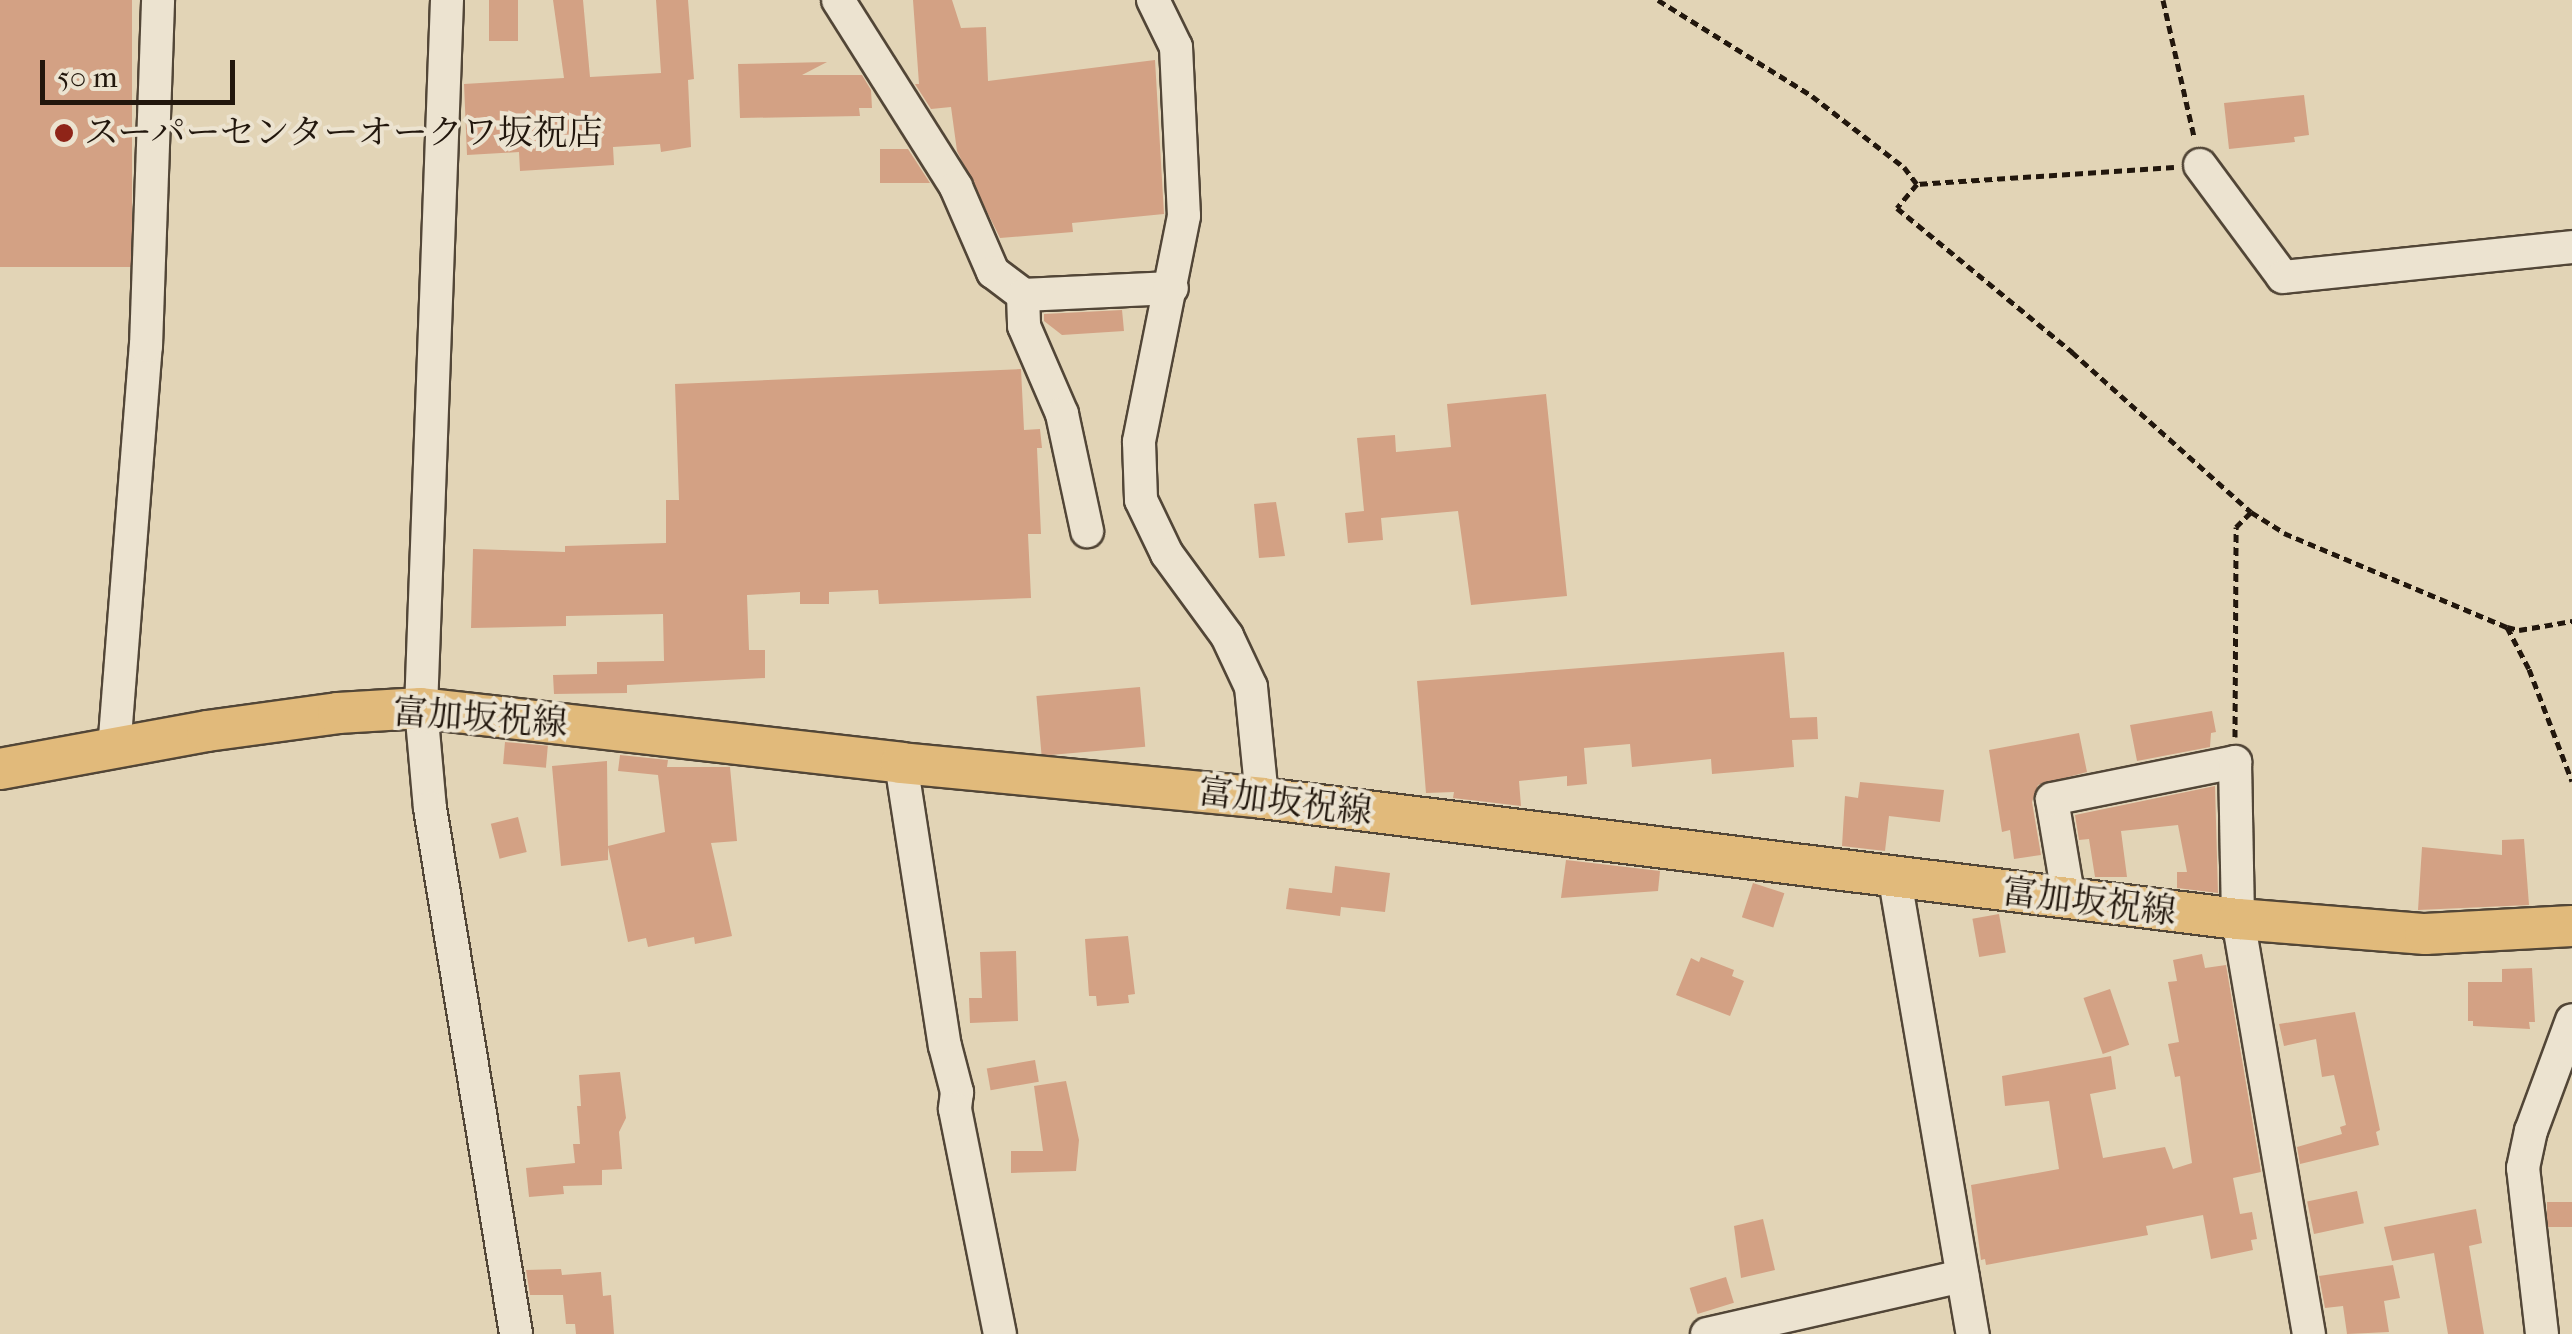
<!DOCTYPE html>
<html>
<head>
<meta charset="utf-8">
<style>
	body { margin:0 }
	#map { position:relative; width:2572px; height:1334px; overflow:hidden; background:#e2d4b6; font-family:"IM FELL French Canon","Noto Serif JP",serif }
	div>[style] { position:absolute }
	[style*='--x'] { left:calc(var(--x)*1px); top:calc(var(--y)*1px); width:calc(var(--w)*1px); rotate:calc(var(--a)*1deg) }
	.building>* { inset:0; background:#d3a184; transform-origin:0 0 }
	.path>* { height:5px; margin-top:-2.5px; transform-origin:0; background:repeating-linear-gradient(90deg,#22170d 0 8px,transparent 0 13px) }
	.roads { filter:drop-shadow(2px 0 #524637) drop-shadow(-2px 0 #524637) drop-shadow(0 2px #524637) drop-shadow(0 -2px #524637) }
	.minor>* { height:32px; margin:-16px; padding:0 16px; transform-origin:16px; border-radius:16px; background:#ece3d0 }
	.major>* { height:40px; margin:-20px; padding:0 20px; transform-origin:20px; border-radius:20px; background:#e1ba7b }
	.dots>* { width:28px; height:28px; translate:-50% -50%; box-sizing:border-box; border:5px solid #ece3d0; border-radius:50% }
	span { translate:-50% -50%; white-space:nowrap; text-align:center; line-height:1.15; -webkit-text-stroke:8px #ece3d0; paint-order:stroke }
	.poi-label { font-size:35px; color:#22170d }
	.left { translate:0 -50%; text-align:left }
	.street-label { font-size:35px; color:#22170d }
	.scale { position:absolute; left:40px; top:60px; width:195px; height:45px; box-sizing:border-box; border:5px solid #22170d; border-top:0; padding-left:12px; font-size:30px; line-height:35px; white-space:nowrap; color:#22170d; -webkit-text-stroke:8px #ece3d0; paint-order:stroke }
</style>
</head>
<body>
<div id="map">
	<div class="building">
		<i style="left:0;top:0;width:132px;height:267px"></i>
		<i style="left:489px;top:0;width:29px;height:41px"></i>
		<i style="clip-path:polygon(553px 0,583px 0,590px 77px,661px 73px,656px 0,688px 0,694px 79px,688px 80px,691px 147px,661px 152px,660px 144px,613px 147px,614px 165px,520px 171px,519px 152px,467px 155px,464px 84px,564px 78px)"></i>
		<i style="clip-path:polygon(913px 0,952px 0,961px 28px,986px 27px,988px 81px,1155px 60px,1164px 214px,1072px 223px,1073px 232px,1000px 238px,957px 151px,951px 107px,931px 109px,915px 84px,919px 84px)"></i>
		<i style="clip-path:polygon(827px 62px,802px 75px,862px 75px,871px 90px,872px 108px,859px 108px,860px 116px,740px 118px,738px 64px)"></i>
		<i style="clip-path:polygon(2304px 95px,2309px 135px,2294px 137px,2295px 142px,2229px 149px,2224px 103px)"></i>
		<i style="clip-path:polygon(880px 149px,908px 149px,930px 183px,880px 183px)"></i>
		<i style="clip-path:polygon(1122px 310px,1124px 331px,1062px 335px,1044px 321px,1044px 314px)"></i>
		<i style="clip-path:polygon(1021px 369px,1024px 430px,1040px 429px,1042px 448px,1037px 448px,1041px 534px,1028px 534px,1031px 598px,879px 604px,878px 590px,829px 592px,829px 604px,800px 604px,800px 592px,747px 595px,749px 650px,765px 650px,765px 678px,627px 685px,627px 693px,554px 694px,553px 675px,597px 674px,597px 662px,664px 661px,663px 614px,566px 616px,566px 626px,471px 628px,473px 549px,565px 552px,565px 546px,666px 543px,666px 500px,679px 500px,675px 384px)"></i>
		<i style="clip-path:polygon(1546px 394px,1567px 596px,1471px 605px,1458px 511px,1381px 518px,1383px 540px,1348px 543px,1345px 513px,1364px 511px,1357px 438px,1395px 435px,1396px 452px,1451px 447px,1447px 404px)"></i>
		<i style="clip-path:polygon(1276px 502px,1285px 556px,1259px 558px,1254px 504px)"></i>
		<i style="clip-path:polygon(1784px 652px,1790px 718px,1817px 717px,1818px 739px,1792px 740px,1794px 767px,1712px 774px,1711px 759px,1632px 767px,1630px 744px,1584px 748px,1587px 784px,1567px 786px,1567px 776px,1519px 781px,1521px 806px,1453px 798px,1454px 792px,1426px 793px,1417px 681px)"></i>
		<i style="left:1140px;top:687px;width:60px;height:104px;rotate:85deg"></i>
		<i style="clip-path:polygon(2212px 711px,2216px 732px,2211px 733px,2210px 747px,2137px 761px,2130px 725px)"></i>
		<i style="clip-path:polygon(2079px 733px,2087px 772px,2038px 785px,2032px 802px,2041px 855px,2014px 859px,2010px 830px,2002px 832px,1989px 750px)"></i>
		<i style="left:505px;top:742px;width:43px;height:22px;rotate:5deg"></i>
		<i style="clip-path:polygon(620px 755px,668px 760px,667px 767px,730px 767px,737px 841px,711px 843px,732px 936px,695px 944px,694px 937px,648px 947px,646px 938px,628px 942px,608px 847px,608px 860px,561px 866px,552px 766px,607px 761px,608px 846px,665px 832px,658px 775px,618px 771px)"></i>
		<i style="clip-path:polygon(1860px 782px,1944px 790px,1940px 822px,1889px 816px,1885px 851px,1842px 846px,1845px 796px,1858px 798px)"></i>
		<i style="clip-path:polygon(2215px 786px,2218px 893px,2177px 888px,2177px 872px,2187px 872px,2178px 825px,2121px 831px,2127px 877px,2095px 877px,2089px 839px,2079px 840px,2075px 815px)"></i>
		<i style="left:518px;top:817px;width:36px;height:28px;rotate:76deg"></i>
		<i style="clip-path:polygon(2524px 839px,2529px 905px,2418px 910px,2422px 847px,2502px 855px,2502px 840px)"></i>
		<i style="clip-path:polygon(1566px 860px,1660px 871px,1658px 891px,1561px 898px)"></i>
		<i style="clip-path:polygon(1335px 866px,1390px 873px,1385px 912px,1341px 907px,1340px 916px,1286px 909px,1289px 888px,1332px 893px)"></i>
		<i style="left:1753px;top:883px;width:33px;height:36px;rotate:18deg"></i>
		<i style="left:1999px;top:914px;width:39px;height:27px;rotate:80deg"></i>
		<i style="clip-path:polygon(1128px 936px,1135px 994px,1128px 995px,1129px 1003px,1097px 1006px,1096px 996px,1089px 996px,1085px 939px)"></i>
		<i style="clip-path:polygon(1016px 951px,1018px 1021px,970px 1023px,969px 998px,982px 998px,980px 952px)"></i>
		<i style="clip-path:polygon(2202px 954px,2205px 968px,2226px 965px,2261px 1172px,2233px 1178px,2240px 1214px,2252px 1212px,2257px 1239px,2251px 1240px,2253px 1250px,2211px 1259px,2203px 1215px,2146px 1226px,2148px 1235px,1986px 1265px,1985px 1259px,1981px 1260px,1971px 1185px,2059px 1169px,2049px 1101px,2005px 1106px,2002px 1076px,2111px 1056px,2116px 1089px,2090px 1094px,2103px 1158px,2165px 1147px,2173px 1169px,2192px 1163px,2180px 1076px,2175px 1077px,2168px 1044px,2179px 1042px,2168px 982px,2177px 981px,2173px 960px)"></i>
		<i style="clip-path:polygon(1701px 957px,1734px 970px,1732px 976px,1744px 981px,1730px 1016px,1676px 995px,1691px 958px,1699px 962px)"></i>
		<i style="clip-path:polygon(2532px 968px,2535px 1022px,2529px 1022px,2530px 1029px,2473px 1026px,2473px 1021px,2468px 1021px,2468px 982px,2502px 982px,2502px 969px)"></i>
		<i style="left:2110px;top:989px;width:59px;height:28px;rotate:71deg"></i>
		<i style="clip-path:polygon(2355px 1012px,2380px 1130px,2376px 1132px,2379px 1145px,2300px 1164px,2297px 1147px,2342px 1134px,2340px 1127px,2346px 1125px,2334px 1075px,2322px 1077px,2316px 1039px,2284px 1046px,2279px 1024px)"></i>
		<i style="left:1035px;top:1060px;width:22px;height:49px;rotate:80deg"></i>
		<i style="clip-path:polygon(620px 1072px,626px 1118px,619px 1132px,622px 1169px,602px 1170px,602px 1185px,563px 1186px,564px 1194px,529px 1197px,526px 1168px,575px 1163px,573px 1144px,580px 1144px,577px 1106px,581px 1106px,579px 1075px)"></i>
		<i style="clip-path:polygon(1066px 1081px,1079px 1140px,1076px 1171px,1011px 1173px,1011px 1151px,1043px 1151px,1034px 1086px)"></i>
		<i style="left:2357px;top:1191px;width:33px;height:51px;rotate:78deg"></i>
		<i style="left:2572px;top:1202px;width:25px;height:25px;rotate:90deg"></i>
		<i style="clip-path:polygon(2476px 1209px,2482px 1243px,2469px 1246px,2484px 1334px,2448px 1334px,2434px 1253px,2392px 1261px,2384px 1227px)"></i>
		<i style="clip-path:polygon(1763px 1219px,1775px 1270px,1741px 1278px,1734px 1226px)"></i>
		<i style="clip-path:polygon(2393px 1265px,2400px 1298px,2384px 1301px,2389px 1332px,2347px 1334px,2343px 1306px,2325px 1308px,2319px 1276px)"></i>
		<i style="clip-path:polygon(561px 1269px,562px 1275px,601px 1272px,603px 1296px,611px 1295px,614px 1334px,576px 1334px,575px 1324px,566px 1324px,563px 1295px,530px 1295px,526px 1270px)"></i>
		<i style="left:1726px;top:1277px;width:27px;height:38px;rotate:73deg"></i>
	</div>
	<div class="path">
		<i style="--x:1658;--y:0;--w:181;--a:31.9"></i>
		<i style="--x:1812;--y:96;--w:116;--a:37.7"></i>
		<i style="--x:1904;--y:167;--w:21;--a:53"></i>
		<i style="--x:2163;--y:0;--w:140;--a:77.2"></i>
		<i style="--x:2174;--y:167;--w:258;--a:176.2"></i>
		<i style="--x:1917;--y:184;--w:31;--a:130"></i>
		<i style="--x:1897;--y:208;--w:227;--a:39.4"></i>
		<i style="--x:2072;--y:352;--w:240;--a:41.8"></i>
		<i style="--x:2251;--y:512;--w:39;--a:32"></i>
		<i style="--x:2284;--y:533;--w:242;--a:22.9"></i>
		<i style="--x:2507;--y:627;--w:12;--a:14"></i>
		<i style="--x:2519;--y:630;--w:54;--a:-9.6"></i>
		<i style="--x:2507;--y:627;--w:47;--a:62.4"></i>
		<i style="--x:2529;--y:669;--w:120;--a:69"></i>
		<i style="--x:2235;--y:737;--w:210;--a:-89.7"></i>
		<i style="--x:2236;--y:527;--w:21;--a:-45"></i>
	</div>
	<div class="roads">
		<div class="minor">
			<i style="--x:447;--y:0;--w:708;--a:92.1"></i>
			<i style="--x:421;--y:708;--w:100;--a:84.9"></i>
			<i style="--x:430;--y:808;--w:533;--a:80.71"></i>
			<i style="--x:838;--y:0;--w:221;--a:57.7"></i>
			<i style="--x:956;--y:187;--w:93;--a:66.5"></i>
			<i style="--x:993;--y:272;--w:38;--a:37"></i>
			<i style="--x:1023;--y:295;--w:149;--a:-2.7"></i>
			<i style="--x:1153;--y:0;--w:52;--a:63.9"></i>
			<i style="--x:1176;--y:47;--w:169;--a:87.3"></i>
			<i style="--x:1184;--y:216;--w:230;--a:101.3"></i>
			<i style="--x:1139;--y:442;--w:58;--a:88"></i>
			<i style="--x:1141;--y:500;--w:60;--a:64.3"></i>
			<i style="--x:1167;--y:554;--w:102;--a:53.8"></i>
			<i style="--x:1227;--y:636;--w:56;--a:64.8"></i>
			<i style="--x:1251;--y:687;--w:112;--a:84.3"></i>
			<i style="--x:2200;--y:165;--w:139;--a:53.5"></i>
			<i style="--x:2283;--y:277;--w:291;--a:-5.9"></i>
			<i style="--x:1023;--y:295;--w:31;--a:88"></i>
			<i style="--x:1024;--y:326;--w:96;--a:66.6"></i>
			<i style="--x:1062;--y:414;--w:120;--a:77.9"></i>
			<i style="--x:114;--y:750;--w:405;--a:-85.5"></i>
			<i style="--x:146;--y:346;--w:346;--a:-88"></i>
			<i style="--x:901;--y:763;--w:286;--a:81.2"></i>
			<i style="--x:945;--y:1046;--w:48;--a:75.4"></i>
			<i style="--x:957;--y:1092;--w:17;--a:97"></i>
			<i style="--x:955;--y:1109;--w:229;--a:78.7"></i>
			<i style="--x:1895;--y:880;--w:461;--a:80.3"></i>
			<i style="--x:2069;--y:900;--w:102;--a:-99.6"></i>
			<i style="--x:2052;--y:799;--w:187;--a:-11.4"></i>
			<i style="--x:2235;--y:762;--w:157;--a:88.9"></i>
			<i style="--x:2238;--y:919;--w:421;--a:80.3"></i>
			<i style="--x:1707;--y:1334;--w:262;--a:-12.8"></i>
			<i style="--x:2542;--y:1334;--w:167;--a:-96.5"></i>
			<i style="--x:2523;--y:1168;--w:38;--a:-78"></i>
			<i style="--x:2531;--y:1131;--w:118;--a:-69.7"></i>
		</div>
		<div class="major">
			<i style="--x:0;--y:769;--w:210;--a:-10.4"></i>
			<i style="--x:207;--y:731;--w:132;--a:-7.8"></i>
			<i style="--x:338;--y:713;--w:83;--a:-3.4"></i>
			<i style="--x:421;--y:708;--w:483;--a:6.5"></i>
			<i style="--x:901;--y:763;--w:363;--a:5.5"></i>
			<i style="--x:1262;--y:798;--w:983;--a:7.07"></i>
			<i style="--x:2238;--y:919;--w:188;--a:4.6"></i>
			<i style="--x:2425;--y:934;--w:147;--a:-3.1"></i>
		</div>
	</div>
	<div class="dots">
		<i style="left:64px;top:133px;background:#8f2418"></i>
	</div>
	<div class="poi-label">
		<span class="left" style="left:84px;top:133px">スーパーセンターオークワ坂祝店</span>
	</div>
	<div class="street-label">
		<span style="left:480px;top:718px;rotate:4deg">富加坂祝線</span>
		<span style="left:1285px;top:802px;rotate:7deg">富加坂祝線</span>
		<span style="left:2089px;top:902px;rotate:7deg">富加坂祝線</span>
	</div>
	<div class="scale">50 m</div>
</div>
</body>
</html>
